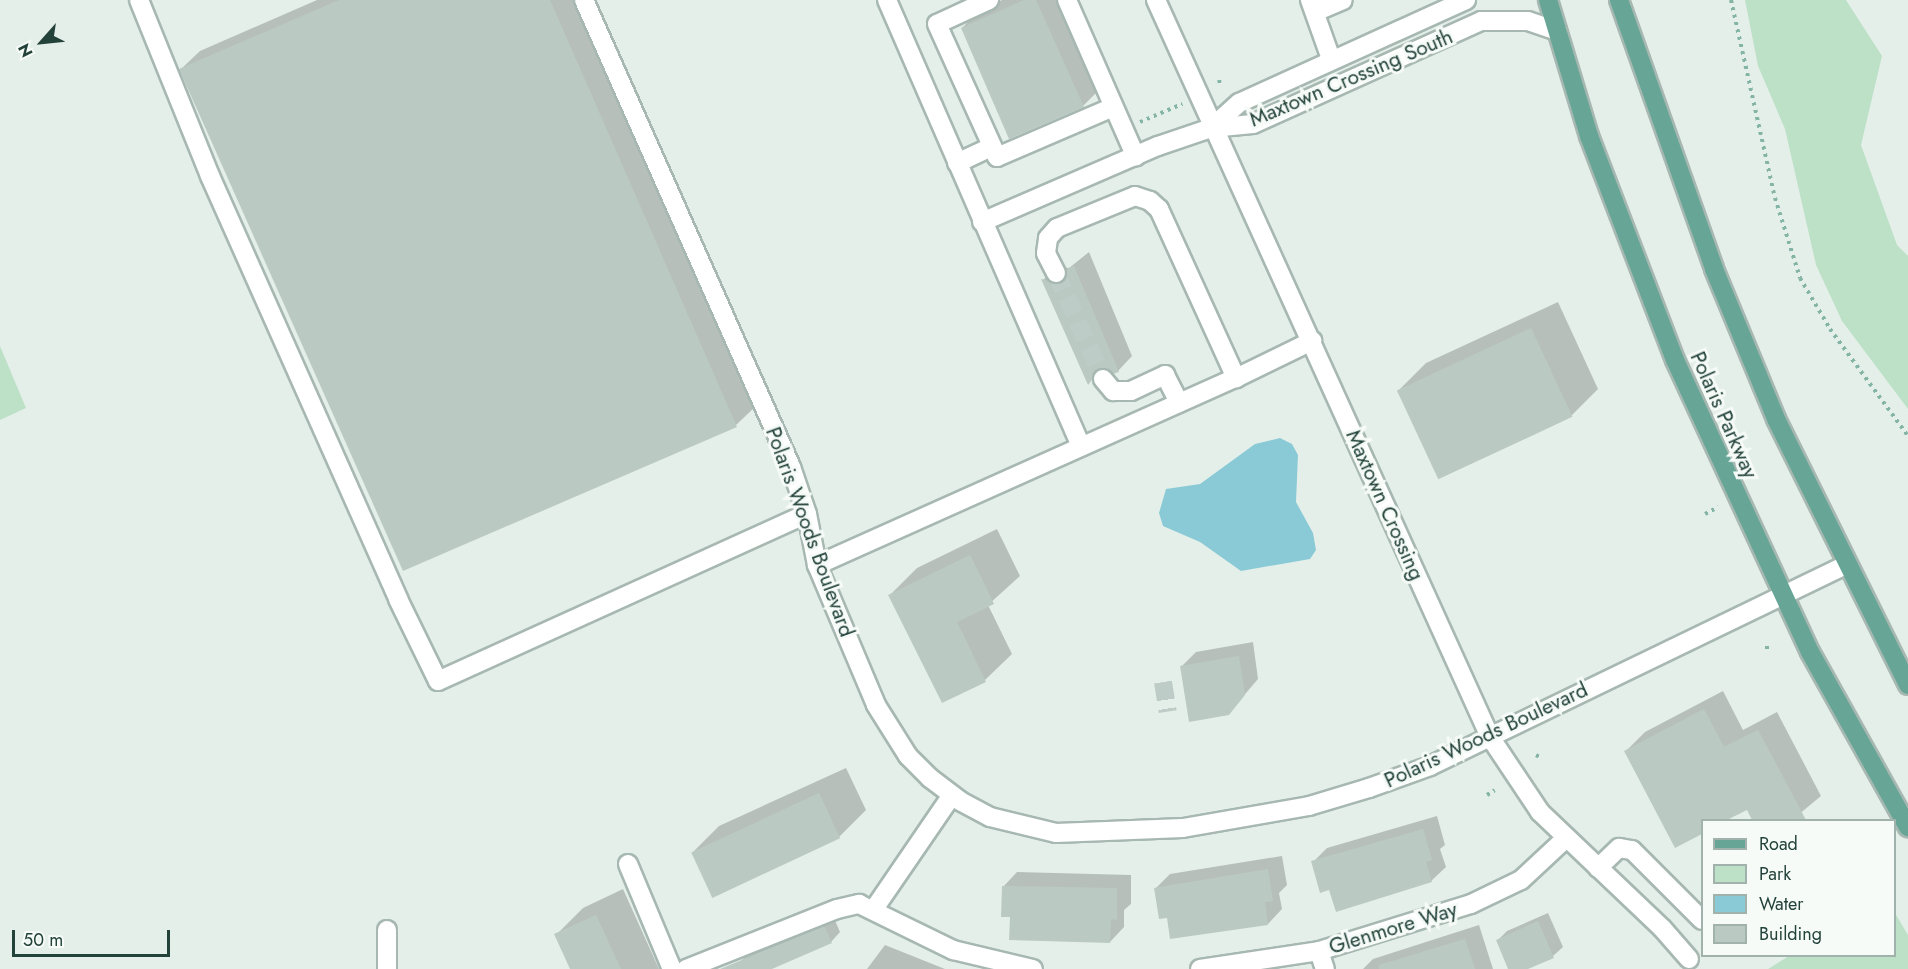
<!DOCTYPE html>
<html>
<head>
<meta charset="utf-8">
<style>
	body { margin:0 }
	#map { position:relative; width:1908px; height:969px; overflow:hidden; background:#e5efea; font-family:Jost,sans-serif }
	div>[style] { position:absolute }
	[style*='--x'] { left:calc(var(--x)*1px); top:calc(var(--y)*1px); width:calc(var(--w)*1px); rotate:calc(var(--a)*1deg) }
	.green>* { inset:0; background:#bde1c7 }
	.water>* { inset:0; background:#8acad6 }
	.shadow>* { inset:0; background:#0003 }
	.building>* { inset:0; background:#bacac3; transform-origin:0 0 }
	.minor-tunnel>* { height:18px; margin-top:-9px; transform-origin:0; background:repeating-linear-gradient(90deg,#beccc7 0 18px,transparent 0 27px) }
	.path>* { height:4px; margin-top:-2px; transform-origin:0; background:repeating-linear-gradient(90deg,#83b4a5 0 3px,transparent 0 7.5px) }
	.roads { filter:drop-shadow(2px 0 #a7b8b2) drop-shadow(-2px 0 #a7b8b2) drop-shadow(0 2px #a7b8b2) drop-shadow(0 -2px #a7b8b2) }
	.minor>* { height:18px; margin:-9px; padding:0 9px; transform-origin:9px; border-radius:9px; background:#fff }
	.major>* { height:18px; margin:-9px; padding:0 9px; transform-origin:9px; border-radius:9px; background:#67a696 }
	span { translate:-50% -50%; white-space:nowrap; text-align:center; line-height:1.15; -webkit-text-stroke:6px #f6fbf8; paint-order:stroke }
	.street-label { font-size:21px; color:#22423a }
	.legend { position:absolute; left:1701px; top:819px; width:195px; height:138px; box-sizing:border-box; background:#f6fbf8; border:2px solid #a1b1ac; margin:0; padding:8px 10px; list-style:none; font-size:18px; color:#22423a }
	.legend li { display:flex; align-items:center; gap:12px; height:30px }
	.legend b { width:30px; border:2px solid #a1b1ac }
	.north { position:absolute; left:12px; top:12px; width:60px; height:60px; -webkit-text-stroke:4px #f6fbf8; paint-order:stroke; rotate:243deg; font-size:16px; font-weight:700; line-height:24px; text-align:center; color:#22423a }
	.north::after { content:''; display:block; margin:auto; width:21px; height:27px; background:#22423a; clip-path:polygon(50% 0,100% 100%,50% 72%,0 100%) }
	.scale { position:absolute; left:12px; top:930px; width:158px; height:27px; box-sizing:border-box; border:3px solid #22423a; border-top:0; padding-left:8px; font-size:18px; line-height:21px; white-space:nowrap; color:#22423a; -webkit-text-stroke:4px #f6fbf8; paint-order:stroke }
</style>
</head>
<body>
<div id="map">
	<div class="green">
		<i style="clip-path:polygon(1745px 0,1846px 0,1882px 56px,1861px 145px,1897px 245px,1908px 256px,1908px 409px,1842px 321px,1816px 265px,1785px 129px,1758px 66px)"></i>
		<i style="clip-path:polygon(0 346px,26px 408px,0 420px)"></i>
		<i style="clip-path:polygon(1895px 913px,1908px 935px,1908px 969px,1768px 969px,1789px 956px,1894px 956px)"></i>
	</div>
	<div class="water">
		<i style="clip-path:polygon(1280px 438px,1292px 444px,1298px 455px,1296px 502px,1313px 533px,1316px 550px,1310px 559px,1241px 571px,1200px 542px,1163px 526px,1159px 513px,1166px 489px,1200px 484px,1255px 444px)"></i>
	</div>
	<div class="shadow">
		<i style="clip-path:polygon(317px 0,577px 0,755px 407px,736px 425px,181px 69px,200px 51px)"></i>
		<i style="clip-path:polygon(1002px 0,1063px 0,1102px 87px,1083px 106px,962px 28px,981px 9px)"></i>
		<i style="clip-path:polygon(1089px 252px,1132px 356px,1118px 371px,1103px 367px,1088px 383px,1043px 280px,1057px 266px,1069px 268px)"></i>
		<i style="clip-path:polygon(1558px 302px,1598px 389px,1571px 416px,1399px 390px,1426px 363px)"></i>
		<i style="clip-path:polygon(997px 529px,1020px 576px,988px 605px,1012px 654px,985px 680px,890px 595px,917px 568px)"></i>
		<i style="clip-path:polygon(1253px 642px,1258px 679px,1228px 714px,1182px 666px,1196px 652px)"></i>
		<i style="clip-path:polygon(1723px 691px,1743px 730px,1777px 712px,1821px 796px,1792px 820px,1754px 820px,1747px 808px,1724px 820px,1702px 820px,1702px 832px,1676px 846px,1626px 751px,1645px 732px)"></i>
		<i style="clip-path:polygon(846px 768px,866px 810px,839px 837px,693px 852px,719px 826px)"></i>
		<i style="clip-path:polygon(1437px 816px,1445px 845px,1440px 849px,1446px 867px,1431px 881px,1330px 888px,1313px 862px,1327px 848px)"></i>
		<i style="clip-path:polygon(1282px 856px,1287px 885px,1279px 893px,1282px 909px,1268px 924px,1168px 916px,1156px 888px,1170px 874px)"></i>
		<i style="clip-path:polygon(1017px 872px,1131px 875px,1131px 904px,1124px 910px,1124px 927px,1110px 942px,1003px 887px)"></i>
		<i style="clip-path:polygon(623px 889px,659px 969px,572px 969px,556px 935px,583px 908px)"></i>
		<i style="clip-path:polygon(1548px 913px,1563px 947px,1553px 956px,1524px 969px,1510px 969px,1498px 940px,1507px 931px)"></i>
		<i style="clip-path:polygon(834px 918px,840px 932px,831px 942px,768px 969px,746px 969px,742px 960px,752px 951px)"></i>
		<i style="clip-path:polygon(1479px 925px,1493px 969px,1363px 969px,1373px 959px)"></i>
		<i style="clip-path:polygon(885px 945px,945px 969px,867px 969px)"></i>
	</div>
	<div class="building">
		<i style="clip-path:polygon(339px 0,550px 0,737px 427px,403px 571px,179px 69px)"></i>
		<i style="clip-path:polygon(1024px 0,1036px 0,1084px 107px,1009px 139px,961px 28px)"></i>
		<i style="clip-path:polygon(1074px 266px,1119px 372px,1113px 374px,1101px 368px,1088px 385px,1041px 279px,1060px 283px,1066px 279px,1066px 269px)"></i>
		<i style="left:1531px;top:328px;width:98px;height:148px;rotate:65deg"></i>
		<i style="clip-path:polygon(970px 555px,994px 604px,957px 622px,986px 682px,942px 703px,888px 595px)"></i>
		<i style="clip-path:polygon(1239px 656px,1245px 695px,1229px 715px,1189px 722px,1180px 666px)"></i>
		<i style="clip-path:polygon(1704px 709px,1724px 747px,1758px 730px,1806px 820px,1752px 820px,1747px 810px,1727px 820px,1702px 820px,1702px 834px,1675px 848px,1624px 751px)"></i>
		<i style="left:819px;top:793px;width:50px;height:141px;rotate:65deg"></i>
		<i style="clip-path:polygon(1423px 829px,1432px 860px,1426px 862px,1432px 882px,1336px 912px,1329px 890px,1320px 893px,1311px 861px)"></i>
		<i style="clip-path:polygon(1268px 869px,1273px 901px,1265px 902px,1268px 925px,1170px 939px,1167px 918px,1159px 919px,1154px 888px)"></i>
		<i style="clip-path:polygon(1002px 886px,1117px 888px,1117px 920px,1111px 919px,1110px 943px,1009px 940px,1010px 917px,1001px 917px)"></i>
		<i style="clip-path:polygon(596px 915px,621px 969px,570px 969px,554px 934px)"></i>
		<i style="clip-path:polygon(1538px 921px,1554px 958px,1528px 969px,1508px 969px,1496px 940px)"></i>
		<i style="clip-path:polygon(824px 926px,832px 943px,772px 969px,720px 969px)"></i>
		<i style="clip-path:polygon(1465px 939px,1475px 969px,1379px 969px,1379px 965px)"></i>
	</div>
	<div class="minor-tunnel">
		<i style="--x:1056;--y:273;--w:116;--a:66.1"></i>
		<i style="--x:1163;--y:682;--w:30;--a:81"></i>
	</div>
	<div class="path">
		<i style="--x:1731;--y:0;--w:203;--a:77.5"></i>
		<i style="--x:1775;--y:198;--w:84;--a:72.6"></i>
		<i style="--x:1800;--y:278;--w:59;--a:59.5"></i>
		<i style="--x:1830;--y:329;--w:132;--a:53.9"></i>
		<i style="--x:1219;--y:80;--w:7;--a:74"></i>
		<i style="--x:1140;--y:122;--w:46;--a:-23.2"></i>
		<i style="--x:1705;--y:514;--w:15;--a:-28"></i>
		<i style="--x:1767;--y:649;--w:4;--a:-90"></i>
		<i style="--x:1536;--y:755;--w:6;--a:31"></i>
		<i style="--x:1487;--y:795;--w:9;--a:-32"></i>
	</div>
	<div class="roads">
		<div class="minor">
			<i style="--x:139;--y:0;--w:190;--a:68"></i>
			<i style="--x:210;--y:176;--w:463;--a:66"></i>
			<i style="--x:398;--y:599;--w:91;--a:64"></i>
			<i style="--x:438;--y:681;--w:405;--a:-24.4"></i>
			<i style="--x:584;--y:0;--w:511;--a:66.09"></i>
			<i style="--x:791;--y:467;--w:50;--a:71.2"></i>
			<i style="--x:807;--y:514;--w:52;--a:78.9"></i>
			<i style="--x:817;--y:565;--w:152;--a:67.1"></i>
			<i style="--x:876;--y:705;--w:60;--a:57.9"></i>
			<i style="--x:908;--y:756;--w:31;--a:45"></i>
			<i style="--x:930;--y:778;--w:38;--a:37"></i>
			<i style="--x:960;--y:801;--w:34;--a:28"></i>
			<i style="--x:990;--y:817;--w:68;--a:13.6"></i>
			<i style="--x:1056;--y:833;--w:127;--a:-2.3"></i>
			<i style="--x:1183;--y:828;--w:128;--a:-9.9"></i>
			<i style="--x:1309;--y:806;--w:63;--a:-16.7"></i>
			<i style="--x:1369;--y:788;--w:65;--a:-19.8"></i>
			<i style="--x:1430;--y:766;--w:462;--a:-25.8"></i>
			<i style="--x:887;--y:0;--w:487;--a:66.5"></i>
			<i style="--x:989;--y:0;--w:57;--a:155.2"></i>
			<i style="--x:937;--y:24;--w:146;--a:65.7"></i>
			<i style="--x:997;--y:157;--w:126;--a:-23.3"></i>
			<i style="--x:1067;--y:0;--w:171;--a:66.3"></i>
			<i style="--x:1156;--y:0;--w:809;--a:65.62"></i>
			<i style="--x:1490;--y:737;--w:90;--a:56.3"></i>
			<i style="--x:1540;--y:812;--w:168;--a:43.6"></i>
			<i style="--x:1662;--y:928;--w:41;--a:48.9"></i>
			<i style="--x:1310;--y:0;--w:63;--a:70.4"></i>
			<i style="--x:1466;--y:0;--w:249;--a:155.6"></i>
			<i style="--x:1239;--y:103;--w:38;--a:138"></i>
			<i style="--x:1211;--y:128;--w:42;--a:-5.4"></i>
			<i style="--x:1253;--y:124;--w:250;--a:-24.3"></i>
			<i style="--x:1481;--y:21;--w:47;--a:0"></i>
			<i style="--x:1528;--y:21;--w:31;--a:19"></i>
			<i style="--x:1315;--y:12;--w:30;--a:-23"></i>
			<i style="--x:957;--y:163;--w:38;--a:-25"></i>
			<i style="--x:982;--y:222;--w:192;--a:-23.4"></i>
			<i style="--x:1158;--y:146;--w:56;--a:-18.8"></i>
			<i style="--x:1056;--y:273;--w:22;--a:-117"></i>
			<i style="--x:1046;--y:253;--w:15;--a:-82"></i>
			<i style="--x:1048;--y:238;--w:13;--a:-48"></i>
			<i style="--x:1057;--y:228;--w:84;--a:-22.3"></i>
			<i style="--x:1135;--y:196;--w:16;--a:18"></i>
			<i style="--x:1150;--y:201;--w:12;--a:42"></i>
			<i style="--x:1159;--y:209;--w:186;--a:65.5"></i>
			<i style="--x:1236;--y:378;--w:85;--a:-26"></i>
			<i style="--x:1103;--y:379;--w:16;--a:50"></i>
			<i style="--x:1113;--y:391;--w:18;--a:0"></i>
			<i style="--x:1131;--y:391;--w:38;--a:-25"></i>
			<i style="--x:1165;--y:375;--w:31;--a:63"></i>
			<i style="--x:817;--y:565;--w:459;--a:-24.1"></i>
			<i style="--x:628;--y:864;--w:114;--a:67.3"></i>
			<i style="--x:1598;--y:868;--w:29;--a:-44"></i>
			<i style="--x:1619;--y:848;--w:13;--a:9"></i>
			<i style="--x:1632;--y:850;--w:99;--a:45"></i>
			<i style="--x:874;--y:909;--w:138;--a:-55.6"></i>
			<i style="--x:1319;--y:951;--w:19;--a:72"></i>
			<i style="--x:387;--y:969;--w:39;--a:-90"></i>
			<i style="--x:686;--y:969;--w:162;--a:-21.7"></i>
			<i style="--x:837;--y:909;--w:23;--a:-13"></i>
			<i style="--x:859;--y:904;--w:105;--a:26.1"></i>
			<i style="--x:953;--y:950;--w:82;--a:13.4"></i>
			<i style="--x:1200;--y:969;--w:120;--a:-8.6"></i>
			<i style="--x:1319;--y:951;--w:159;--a:-17.2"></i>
			<i style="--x:1471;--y:904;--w:55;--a:-25.6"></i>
			<i style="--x:1521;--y:880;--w:62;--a:-43"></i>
		</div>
		<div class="major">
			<i style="--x:1548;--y:0;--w:142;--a:73.2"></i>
			<i style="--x:1589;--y:136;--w:240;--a:69"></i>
			<i style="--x:1675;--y:360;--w:322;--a:65.2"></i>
			<i style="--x:1810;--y:652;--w:201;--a:60.8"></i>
			<i style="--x:1619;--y:0;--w:285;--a:70.5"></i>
			<i style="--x:1714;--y:269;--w:162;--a:67.5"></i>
			<i style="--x:1776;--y:419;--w:297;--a:63.6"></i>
		</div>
	</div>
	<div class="street-label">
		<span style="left:1351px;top:78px;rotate:-23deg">Maxtown Crossing South</span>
		<span style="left:1724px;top:415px;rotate:66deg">Polaris Parkway</span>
		<span style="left:1385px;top:505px;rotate:66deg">Maxtown Crossing</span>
		<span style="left:810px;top:532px;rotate:70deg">Polaris Woods Boulevard</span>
		<span style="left:1486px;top:735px;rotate:-25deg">Polaris Woods Boulevard</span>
		<span style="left:1393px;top:928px;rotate:-17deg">Glenmore Way</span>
	</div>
	<ul class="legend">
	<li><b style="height:8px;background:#67a696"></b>Road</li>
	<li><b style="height:16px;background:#bde1c7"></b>Park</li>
	<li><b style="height:16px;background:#8acad6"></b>Water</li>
	<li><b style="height:16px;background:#bacac3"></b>Building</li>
	</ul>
	<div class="north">N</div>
	<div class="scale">50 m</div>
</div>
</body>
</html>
